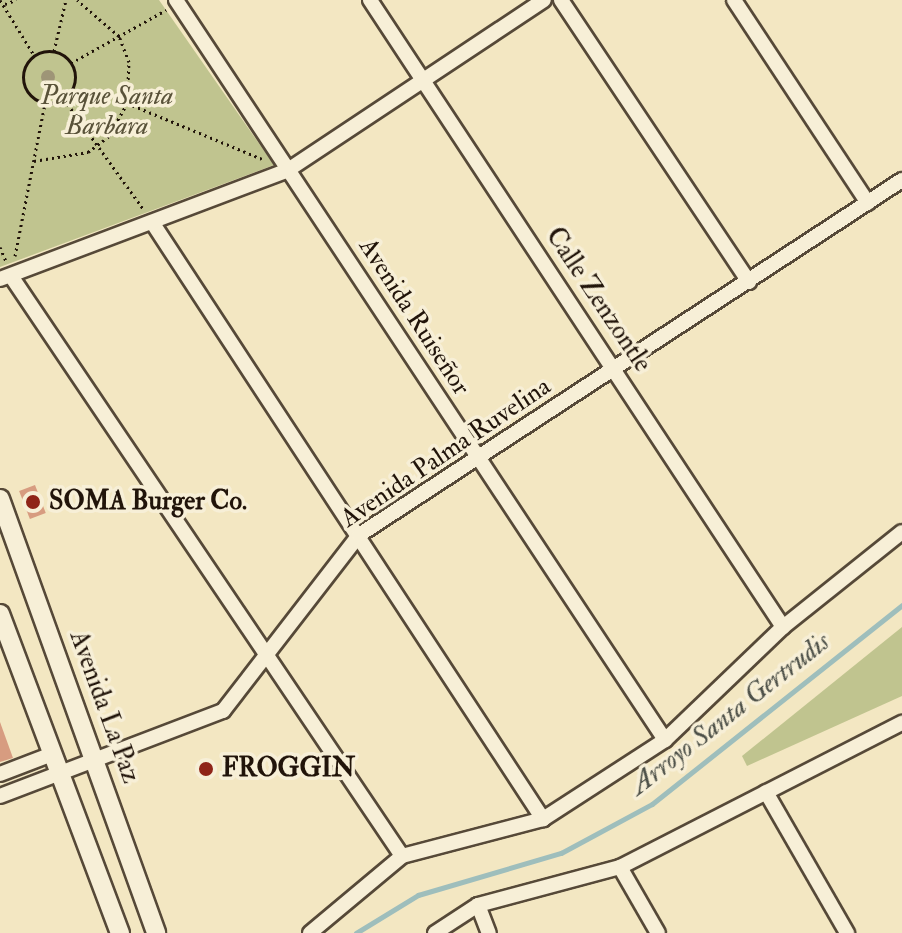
<!DOCTYPE html>
<html>
<head>
<meta charset="utf-8">
<style>
	body { margin:0 }
	#map { position:relative; width:902px; height:933px; overflow:hidden; background:#f3e7c2; font-family:"IM FELL Double Pica",serif }
	div>[style] { position:absolute }
	[style*='--x'] { left:calc(var(--x)*1px); top:calc(var(--y)*1px); width:calc(var(--w)*1px); rotate:calc(var(--a)*1deg) }
	.green>* { inset:0; background:#c0c48f }
	.stream>* { height:5px; margin:-2.5px; padding:0 2.5px; transform-origin:2.5px; border-radius:2.5px; background:#9ebebc }
	.building>* { inset:0; background:#d79c80; transform-origin:0 0 }
	.path>* { height:3px; margin-top:-1.5px; transform-origin:0; background:repeating-linear-gradient(90deg,#21140a 0 2px,transparent 0 6px) }
	.path>.ring { margin:-1.5px; padding:0; box-sizing:content-box; background:none; border:3px solid #21140a; border-radius:50% }
	.roads { filter:drop-shadow(2px 0 #564938) drop-shadow(-2px 0 #564938) drop-shadow(0 2px #564938) drop-shadow(0 -2px #564938) }
	.minor>* { height:14px; margin:-7px; padding:0 7px; transform-origin:7px; border-radius:7px; background:#f7efd7 }
	.tertiary>* { height:18px; margin:-9px; padding:0 9px; transform-origin:9px; border-radius:9px; background:#f7efd7 }
	.trees>* { width:14px; height:14px; margin:-7px; border-radius:50%; background:#9e9577 }
	.dots>* { width:22px; height:22px; translate:-50% -50%; box-sizing:border-box; border:4px solid #f7efd7; border-radius:50% }
	span { translate:-50% -50%; white-space:nowrap; text-align:center; line-height:1.15; -webkit-text-stroke:7px #f7efd7; paint-order:stroke }
	.park-label { font-size:26px; color:#595239; font-style:italic }
	.street-label { font-size:26px; color:#21140a }
	.poi-label { font-size:26px; color:#21140a; font-weight:700 }
	.left { translate:0 -50%; text-align:left }
	.water-label { font-size:28px; color:#4d5048; font-style:italic }
</style>
</head>
<body>
<div id="map">
	<div class="green">
		<i style="clip-path:polygon(0 0,159px 0,274px 165px,0 267px)"></i>
		<i style="clip-path:polygon(902px 627px,902px 696px,747px 766px,742px 756px)"></i>
	</div>
	<div class="stream">
		<i style="--x:356;--y:933;--w:73;--a:-31.5"></i>
		<i style="--x:418;--y:895;--w:149;--a:-16.4"></i>
		<i style="--x:561;--y:853;--w:103;--a:-28.3"></i>
		<i style="--x:652;--y:804;--w:320;--a:-38.5"></i>
	</div>
	<div class="building">
		<i style="left:35px;top:485px;width:30px;height:17px;rotate:69deg"></i>
		<i style="clip-path:polygon(0 722px,13px 758px,0 762px)"></i>
	</div>
	<div class="path">
		<i style="--x:0;--y:0;--w:65;--a:58.3"></i>
		<i style="--x:5;--y:4;--w:12;--a:-20"></i>
		<i class="ring" style="left:23px;top:51px;width:49px;height:49px"></i>
		<i style="--x:54;--y:51;--w:52;--a:-76.8"></i>
		<i style="--x:71;--y:63;--w:109;--a:-29.2"></i>
		<i style="--x:64;--y:99;--w:137;--a:54.2"></i>
		<i style="--x:127;--y:103;--w:146;--a:22.5"></i>
		<i style="--x:34;--y:161;--w:55;--a:-9.5"></i>
		<i style="--x:88;--y:152;--w:26;--a:-37"></i>
		<i style="--x:109;--y:136;--w:38;--a:-61"></i>
		<i style="--x:127;--y:103;--w:41;--a:-87.2"></i>
		<i style="--x:129;--y:62;--w:28;--a:-111"></i>
		<i style="--x:119;--y:36;--w:55;--a:-139.4"></i>
		<i style="--x:0;--y:247;--w:15;--a:67"></i>
		<i style="--x:15;--y:256;--w:156;--a:-78.9"></i>
	</div>
	<div class="roads">
		<div class="minor">
			<i style="--x:176;--y:0;--w:887;--a:56.54"></i>
			<i style="--x:370;--y:0;--w:751;--a:56.63"></i>
			<i style="--x:561;--y:0;--w:339;--a:56.3"></i>
			<i style="--x:734;--y:0;--w:243;--a:56.6"></i>
			<i style="--x:152;--y:222;--w:714;--a:56.78"></i>
			<i style="--x:11;--y:276;--w:699;--a:56.01"></i>
			<i style="--x:0;--y:279;--w:308;--a:-20.7"></i>
			<i style="--x:288;--y:170;--w:307;--a:-33.6"></i>
			<i style="--x:0;--y:774;--w:56;--a:-21"></i>
			<i style="--x:766;--y:792;--w:163;--a:60.1"></i>
			<i style="--x:0;--y:796;--w:239;--a:-20.9"></i>
			<i style="--x:223;--y:711;--w:222;--a:-52.3"></i>
			<i style="--x:359;--y:535;--w:649;--a:-33.18"></i>
			<i style="--x:620;--y:867;--w:76;--a:60.1"></i>
			<i style="--x:478;--y:905;--w:30;--a:69"></i>
			<i style="--x:310;--y:933;--w:120;--a:-39.9"></i>
			<i style="--x:402;--y:856;--w:146;--a:-14.7"></i>
			<i style="--x:543;--y:819;--w:145;--a:-32.9"></i>
			<i style="--x:665;--y:740;--w:163;--a:-43.8"></i>
			<i style="--x:783;--y:627;--w:152;--a:-38.6"></i>
			<i style="--x:435;--y:933;--w:51;--a:-33.1"></i>
			<i style="--x:478;--y:905;--w:147;--a:-15"></i>
			<i style="--x:620;--y:867;--w:317;--a:-27.1"></i>
		</div>
		<div class="tertiary">
			<i style="--x:0;--y:499;--w:461;--a:70.2"></i>
			<i style="--x:0;--y:614;--w:341;--a:69.4"></i>
		</div>
	</div>
	<div class="trees">
		<i style="left:48px;top:77px"></i>
	</div>
	<div class="dots">
		<i style="left:33px;top:502px;background:#8f2418"></i>
		<i style="left:206px;top:769px;background:#8f2418"></i>
	</div>
	<div class="park-label">
		<span style="left:107px;top:112px">Parque Santa<br>Barbara</span>
	</div>
	<div class="street-label">
		<span style="left:598px;top:300px;rotate:56deg">Calle Zenzontle</span>
		<span style="left:414px;top:317px;rotate:57deg">Avenida Ruiseñor</span>
		<span style="left:446px;top:453px;rotate:-34deg">Avenida Palma Ruvelina</span>
		<span style="left:104px;top:707px;rotate:70deg">Avenida La Paz</span>
	</div>
	<div class="poi-label">
		<span class="left" style="left:49px;top:502px">SOMA Burger Co.</span>
		<span class="left" style="left:222px;top:769px">FROGGIN</span>
	</div>
	<div class="water-label">
		<span style="left:730px;top:714px;rotate:-38deg">Arroyo Santa Gertrudis</span>
	</div>
</div>
</body>
</html>
